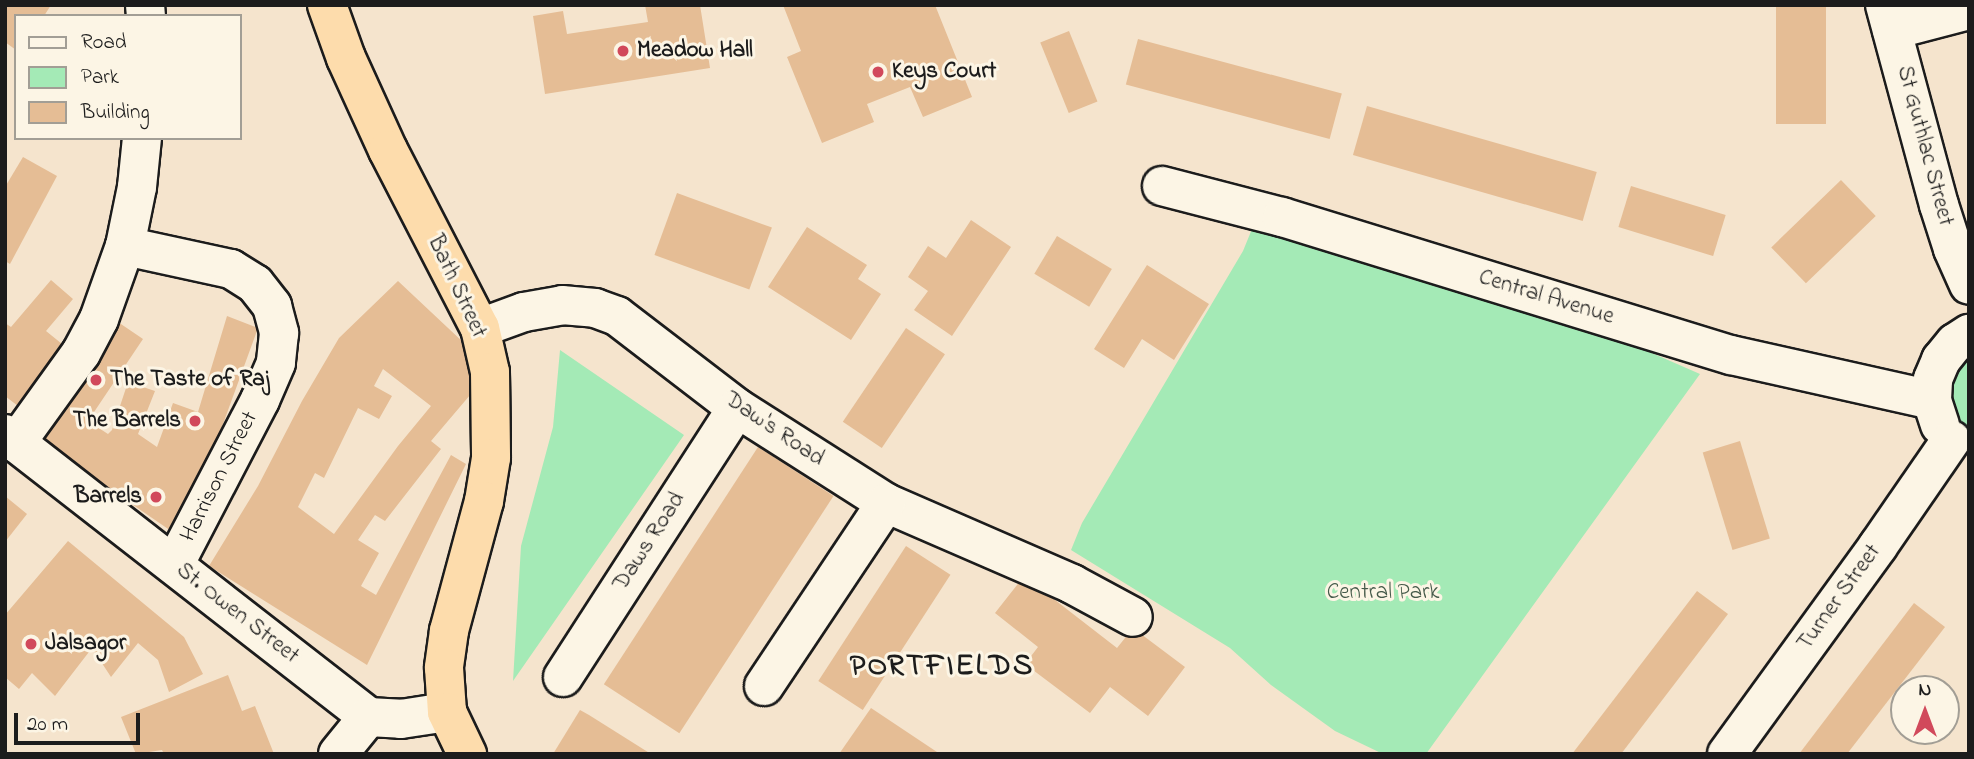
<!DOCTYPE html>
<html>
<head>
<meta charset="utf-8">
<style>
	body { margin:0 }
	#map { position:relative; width:1974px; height:759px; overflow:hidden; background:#f5e4cd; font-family:"Indie Flower",sans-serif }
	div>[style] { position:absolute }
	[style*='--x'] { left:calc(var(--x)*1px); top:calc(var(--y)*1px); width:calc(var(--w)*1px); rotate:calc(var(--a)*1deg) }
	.green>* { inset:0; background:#a4eab6 }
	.building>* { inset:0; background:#e5bd95; transform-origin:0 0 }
	.roads { filter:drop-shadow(2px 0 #1c1c1c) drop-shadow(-2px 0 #1c1c1c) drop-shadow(0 2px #1c1c1c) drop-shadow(0 -2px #1c1c1c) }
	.street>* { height:38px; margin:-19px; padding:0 19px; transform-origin:19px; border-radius:19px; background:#fcf5e5 }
	.highway>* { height:38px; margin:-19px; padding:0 19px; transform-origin:19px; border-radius:19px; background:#fddcac }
	.dots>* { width:19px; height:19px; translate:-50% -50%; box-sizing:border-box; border:4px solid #fcf5e5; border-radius:50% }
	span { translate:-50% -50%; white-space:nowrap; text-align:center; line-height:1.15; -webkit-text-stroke:6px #fcf5e5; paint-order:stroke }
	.poi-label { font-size:23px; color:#1c1c1c; font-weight:700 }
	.left { translate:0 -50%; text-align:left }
	.right { translate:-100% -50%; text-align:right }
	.street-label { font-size:23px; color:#1c1c1c }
	.park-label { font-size:23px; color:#455a4a }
	.district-label { font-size:30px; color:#1c1c1c; font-weight:700; letter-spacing:2px }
	.frame { position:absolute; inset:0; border:7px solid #1c1c1c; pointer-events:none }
	.legend { position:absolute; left:14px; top:14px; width:228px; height:126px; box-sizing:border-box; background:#fcf5e5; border:2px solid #a29e95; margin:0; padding:9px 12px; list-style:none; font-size:21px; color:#1c1c1c }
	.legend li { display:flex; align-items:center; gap:14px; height:35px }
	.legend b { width:35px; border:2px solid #a29e95 }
	.north { position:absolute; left:1890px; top:675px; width:70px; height:70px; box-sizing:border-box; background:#fcf5e5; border:2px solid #a29e95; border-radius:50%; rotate:0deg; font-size:19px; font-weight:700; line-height:28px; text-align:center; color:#1c1c1c }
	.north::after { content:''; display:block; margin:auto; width:24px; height:32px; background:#d1495b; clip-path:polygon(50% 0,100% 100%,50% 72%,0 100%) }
	.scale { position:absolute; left:14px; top:713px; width:126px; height:32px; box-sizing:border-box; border:4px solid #1c1c1c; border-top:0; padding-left:9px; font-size:21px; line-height:24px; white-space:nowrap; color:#1c1c1c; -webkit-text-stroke:5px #fcf5e5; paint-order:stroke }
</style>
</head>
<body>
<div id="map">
	<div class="green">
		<i style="clip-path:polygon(1252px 229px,1645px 350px,1700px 374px,1426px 754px,1383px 754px,1335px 731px,1271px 685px,1230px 648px,1071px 550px,1082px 523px,1243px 251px)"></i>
		<i style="clip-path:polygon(1969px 334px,1969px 453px,1951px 440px,1941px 360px)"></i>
		<i style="clip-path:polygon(560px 350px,684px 435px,513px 681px,521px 546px,553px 427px)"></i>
	</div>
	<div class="building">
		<i style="clip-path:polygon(5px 5px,51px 5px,44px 16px,16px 16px,16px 50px,5px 42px)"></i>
		<i style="clip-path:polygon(645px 5px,700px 5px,710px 68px,545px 94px,533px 16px,563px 11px,567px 34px,648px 22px)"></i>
		<i style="clip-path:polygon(783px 5px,935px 5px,972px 97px,923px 117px,910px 87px,867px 104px,874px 122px,822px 143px,787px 57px,801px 51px)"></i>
		<i style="left:1776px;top:5px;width:50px;height:119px"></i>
		<i style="left:1069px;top:31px;width:76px;height:31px;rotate:68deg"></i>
		<i style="left:1138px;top:39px;width:211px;height:47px;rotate:15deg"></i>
		<i style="left:1367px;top:106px;width:239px;height:51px;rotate:16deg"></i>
		<i style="clip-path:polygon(23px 157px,57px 176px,10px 264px,5px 261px,5px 187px)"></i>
		<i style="left:1841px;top:180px;width:50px;height:97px;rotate:46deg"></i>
		<i style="left:1631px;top:186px;width:99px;height:43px;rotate:17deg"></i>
		<i style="left:677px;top:193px;width:101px;height:66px;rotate:20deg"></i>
		<i style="clip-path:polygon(971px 220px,1011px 247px,952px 336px,914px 310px,928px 291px,908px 277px,928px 246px,946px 258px)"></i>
		<i style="clip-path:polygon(807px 227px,867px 265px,858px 279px,881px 294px,851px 340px,768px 287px)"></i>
		<i style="left:1057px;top:236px;width:64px;height:44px;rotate:31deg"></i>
		<i style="clip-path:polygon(1147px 265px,1209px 304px,1174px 360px,1142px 339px,1124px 368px,1094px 349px)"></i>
		<i style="clip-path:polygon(51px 280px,73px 299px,46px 331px,67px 348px,18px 406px,5px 396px,5px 323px,11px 327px)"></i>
		<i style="clip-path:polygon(evenodd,398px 281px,464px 343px,476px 388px,431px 441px,441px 449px,385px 521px,375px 515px,358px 540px,379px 553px,361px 586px,376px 595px,451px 455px,466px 464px,367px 665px,209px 566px,258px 486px,302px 401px,339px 338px,398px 281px,383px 369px,431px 406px,398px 446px,334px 534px,298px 507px,315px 473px,324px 478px,358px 408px,379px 419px,392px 396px,374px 386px,383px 369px)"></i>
		<i style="clip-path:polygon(227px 316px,258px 328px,196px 498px,174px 533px,37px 439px,115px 320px,143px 339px,88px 421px,108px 434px,112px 430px,128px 382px,155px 391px,138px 434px,157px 447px,173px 403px,198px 412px)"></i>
		<i style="left:906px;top:328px;width:47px;height:113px;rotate:34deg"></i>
		<i style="left:1740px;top:441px;width:102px;height:39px;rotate:73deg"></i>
		<i style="left:758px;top:447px;width:90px;height:283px;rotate:33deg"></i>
		<i style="clip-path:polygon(5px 496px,27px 514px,5px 542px)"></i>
		<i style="clip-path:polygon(68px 541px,184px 637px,203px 674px,169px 692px,158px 660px,138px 643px,111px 677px,92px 648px,55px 696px,32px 673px,19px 689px,5px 677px,5px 615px)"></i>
		<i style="left:906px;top:546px;width:53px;height:161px;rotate:33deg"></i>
		<i style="clip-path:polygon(1024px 576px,1117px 648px,1133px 628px,1185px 667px,1148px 716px,1110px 687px,1090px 713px,1025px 664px,1038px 647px,995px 613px)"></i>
		<i style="clip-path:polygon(1697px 591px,1728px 614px,1621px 754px,1572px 754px)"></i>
		<i style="clip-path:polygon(1914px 603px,1945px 627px,1847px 754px,1799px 754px)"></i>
		<i style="clip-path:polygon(228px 675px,242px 711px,255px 706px,274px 754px,164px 754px,162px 750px,136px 754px,121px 717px)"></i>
		<i style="clip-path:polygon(871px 708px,940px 754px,839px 754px)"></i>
		<i style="clip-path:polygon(580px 710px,589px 715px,651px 754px,553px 754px)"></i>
	</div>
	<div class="roads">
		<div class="street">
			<i style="--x:145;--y:5;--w:11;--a:85"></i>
			<i style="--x:1885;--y:5;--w:207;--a:74.9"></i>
			<i style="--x:1939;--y:205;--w:46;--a:72.3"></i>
			<i style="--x:1953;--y:249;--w:39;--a:66"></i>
			<i style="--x:1892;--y:30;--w:80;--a:-14.6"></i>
			<i style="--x:1162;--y:186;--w:124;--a:14.5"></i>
			<i style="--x:1282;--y:217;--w:470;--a:17.1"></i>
			<i style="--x:1731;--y:355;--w:206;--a:12.6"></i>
			<i style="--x:125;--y:246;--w:108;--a:12.2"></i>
			<i style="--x:231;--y:269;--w:28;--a:32"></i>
			<i style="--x:255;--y:284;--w:28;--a:52"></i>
			<i style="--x:272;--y:306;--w:28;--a:75"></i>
			<i style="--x:279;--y:333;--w:30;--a:96"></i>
			<i style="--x:276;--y:363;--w:40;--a:113.4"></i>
			<i style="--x:260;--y:400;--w:186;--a:117.5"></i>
			<i style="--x:480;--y:328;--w:47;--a:-20"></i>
			<i style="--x:524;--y:312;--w:39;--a:-10"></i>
			<i style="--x:562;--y:305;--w:33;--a:5"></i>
			<i style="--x:595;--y:308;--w:23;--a:20"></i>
			<i style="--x:617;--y:316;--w:151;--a:37.5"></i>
			<i style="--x:737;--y:408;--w:177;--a:32.5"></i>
			<i style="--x:886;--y:503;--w:203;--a:23.5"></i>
			<i style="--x:1072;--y:584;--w:69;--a:28.4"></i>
			<i style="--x:1940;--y:425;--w:26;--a:-108"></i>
			<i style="--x:1932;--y:400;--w:21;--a:-87"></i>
			<i style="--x:1933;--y:379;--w:21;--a:-67"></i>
			<i style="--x:1941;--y:360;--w:22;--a:-51"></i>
			<i style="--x:1955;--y:343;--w:17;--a:-33"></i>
			<i style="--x:5;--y:434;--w:460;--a:37.9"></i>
			<i style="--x:368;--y:717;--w:33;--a:3"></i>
			<i style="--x:401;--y:719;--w:47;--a:-8.7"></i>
			<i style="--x:16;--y:443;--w:111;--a:-54.2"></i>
			<i style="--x:81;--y:353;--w:38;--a:-62"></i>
			<i style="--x:99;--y:319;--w:77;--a:-70.4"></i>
			<i style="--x:125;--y:246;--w:60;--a:-78.5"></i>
			<i style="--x:137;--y:187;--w:49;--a:-84.2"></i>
			<i style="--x:563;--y:677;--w:320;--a:-57.1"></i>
			<i style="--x:764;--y:686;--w:220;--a:-56.3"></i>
			<i style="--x:338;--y:754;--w:48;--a:-51"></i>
			<i style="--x:1727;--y:754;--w:257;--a:-54"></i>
			<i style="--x:1878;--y:546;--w:129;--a:-55.4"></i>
		</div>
		<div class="highway">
			<i style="--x:327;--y:5;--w:56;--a:70.3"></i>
			<i style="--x:346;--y:58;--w:101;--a:65.5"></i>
			<i style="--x:388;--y:150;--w:200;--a:62.7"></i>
			<i style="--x:480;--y:328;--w:45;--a:77.2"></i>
			<i style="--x:490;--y:372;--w:86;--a:89.3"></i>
			<i style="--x:491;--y:458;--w:44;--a:99.2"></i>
			<i style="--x:484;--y:501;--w:135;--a:105.1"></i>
			<i style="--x:449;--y:631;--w:37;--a:98"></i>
			<i style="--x:444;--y:668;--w:44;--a:86.1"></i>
			<i style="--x:447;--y:712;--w:47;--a:64.5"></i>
		</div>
	</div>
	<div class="dots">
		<i style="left:623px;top:51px;background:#d1495b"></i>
		<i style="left:878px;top:72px;background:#d1495b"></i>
		<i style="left:96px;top:380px;background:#d1495b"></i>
		<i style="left:195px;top:421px;background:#d1495b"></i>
		<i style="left:156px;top:497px;background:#d1495b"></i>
		<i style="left:31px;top:644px;background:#d1495b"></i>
	</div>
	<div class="poi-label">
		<span class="left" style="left:637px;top:51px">Meadow Hall</span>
		<span class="left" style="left:892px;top:72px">Keys Court</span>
		<span class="left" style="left:110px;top:380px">The Taste of Raj</span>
		<span class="right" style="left:181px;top:421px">The Barrels</span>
		<span class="right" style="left:142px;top:497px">Barrels</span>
		<span class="left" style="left:45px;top:644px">Jalsagor</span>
	</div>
	<div class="street-label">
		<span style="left:1924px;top:146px;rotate:75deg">St Guthlac Street</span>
		<span style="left:456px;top:287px;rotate:65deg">Bath Street</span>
		<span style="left:1546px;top:298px;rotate:17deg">Central Avenue</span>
		<span style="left:774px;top:430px;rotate:34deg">Daw's Road</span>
		<span style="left:220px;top:477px;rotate:-63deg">Harrison Street</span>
		<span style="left:650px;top:542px;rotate:-57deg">Daws Road</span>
		<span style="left:1840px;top:598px;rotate:-54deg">Turner Street</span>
		<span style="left:237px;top:614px;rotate:38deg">St. Owen Street</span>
	</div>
	<div class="park-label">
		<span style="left:1383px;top:593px">Central Park</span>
	</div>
	<div class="district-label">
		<span style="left:942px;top:667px">PORTFIELDS</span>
	</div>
	<div class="frame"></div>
	<ul class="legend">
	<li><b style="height:9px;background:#fcf5e5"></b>Road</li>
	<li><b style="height:19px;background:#a4eab6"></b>Park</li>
	<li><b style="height:19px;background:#e5bd95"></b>Building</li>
	</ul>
	<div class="north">N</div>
	<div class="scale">20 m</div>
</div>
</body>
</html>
